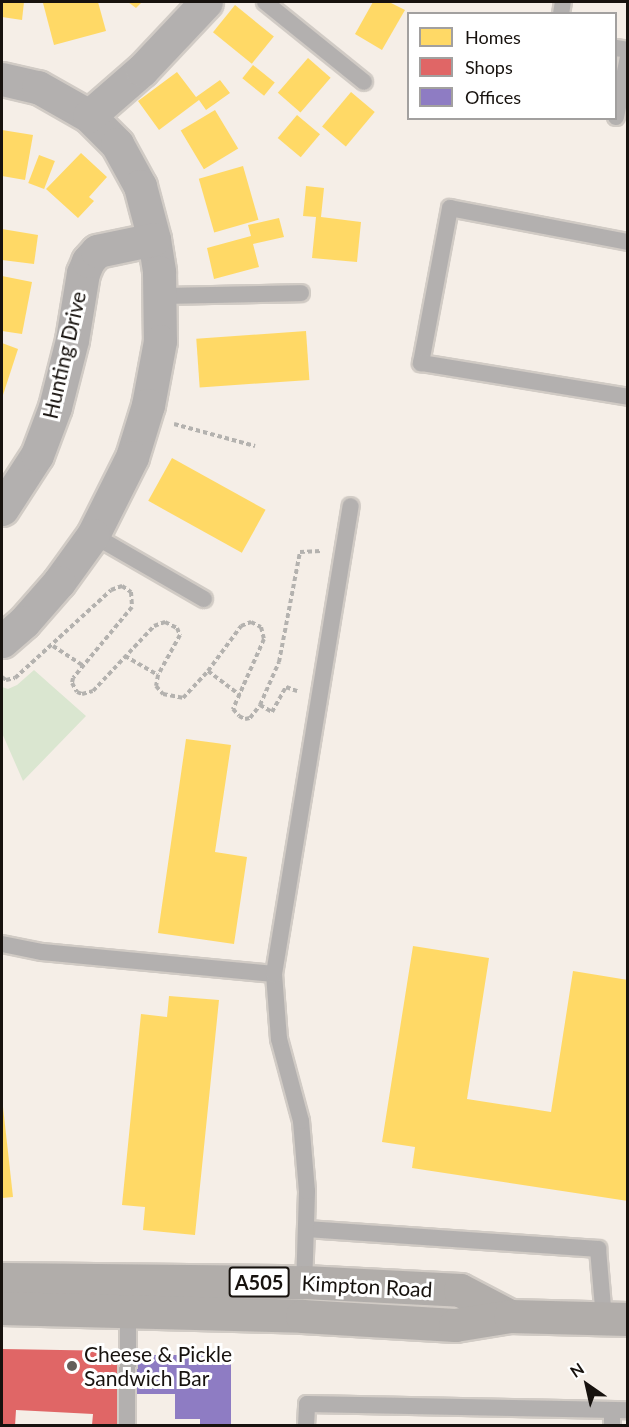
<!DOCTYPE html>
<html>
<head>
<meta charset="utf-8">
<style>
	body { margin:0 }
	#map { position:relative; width:629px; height:1427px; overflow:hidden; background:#f5eee7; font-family:Lato,sans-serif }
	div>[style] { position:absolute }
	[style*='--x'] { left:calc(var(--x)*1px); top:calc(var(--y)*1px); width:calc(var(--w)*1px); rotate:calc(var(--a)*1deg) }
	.green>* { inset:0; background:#dae6d0 }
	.homes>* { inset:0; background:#ffd966; transform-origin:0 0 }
	.shops>* { inset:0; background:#e06666 }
	.offices>* { inset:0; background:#8e7cc3 }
	.path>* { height:4px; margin-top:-2px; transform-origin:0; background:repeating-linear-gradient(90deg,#b4b2af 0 4.5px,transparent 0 7.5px) }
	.roads { filter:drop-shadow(2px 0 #d1cbc5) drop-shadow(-2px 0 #d1cbc5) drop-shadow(0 2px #d1cbc5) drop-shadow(0 -2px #d1cbc5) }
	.lane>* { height:16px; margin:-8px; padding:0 8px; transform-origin:8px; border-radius:8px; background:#b3b0af }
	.street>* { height:33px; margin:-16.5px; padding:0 16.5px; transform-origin:16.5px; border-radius:16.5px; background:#b3b0af }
	.highway>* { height:33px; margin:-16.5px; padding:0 16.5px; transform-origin:16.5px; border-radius:16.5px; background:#b1adaa }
	.dots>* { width:16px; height:16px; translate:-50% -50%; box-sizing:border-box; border:3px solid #fff; border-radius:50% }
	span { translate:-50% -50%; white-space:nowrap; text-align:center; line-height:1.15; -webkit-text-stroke:6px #fff; paint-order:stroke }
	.shield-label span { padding:2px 4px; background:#fff; border:2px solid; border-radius:4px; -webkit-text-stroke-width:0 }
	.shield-label { font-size:20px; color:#17120e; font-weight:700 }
	.street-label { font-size:21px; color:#17120e }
	.poi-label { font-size:21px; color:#17120e }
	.left { translate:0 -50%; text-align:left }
	.frame { position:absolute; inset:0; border:3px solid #17120e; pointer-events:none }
	.legend { position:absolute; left:407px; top:12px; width:210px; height:108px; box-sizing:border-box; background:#fff; border:2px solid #a2a09f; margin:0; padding:8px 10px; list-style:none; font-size:18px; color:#17120e }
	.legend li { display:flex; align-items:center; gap:12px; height:30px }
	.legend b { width:30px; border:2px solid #a2a09f }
	.north { position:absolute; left:557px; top:1355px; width:60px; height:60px; -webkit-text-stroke:4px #fff; paint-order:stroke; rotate:326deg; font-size:16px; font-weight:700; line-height:24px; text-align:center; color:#17120e }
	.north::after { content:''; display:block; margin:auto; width:21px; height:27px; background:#17120e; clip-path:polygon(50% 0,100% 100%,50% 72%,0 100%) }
</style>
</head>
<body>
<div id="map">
	<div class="green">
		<i style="clip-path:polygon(34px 670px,86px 716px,23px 781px,2px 733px,2px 687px,8px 689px,17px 685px)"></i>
	</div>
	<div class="homes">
		<i style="clip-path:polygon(2px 2px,24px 2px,22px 20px,2px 17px)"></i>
		<i style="clip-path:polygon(50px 2px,98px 2px,106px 31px,54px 45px,43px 3px)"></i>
		<i style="clip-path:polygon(128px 2px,142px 2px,136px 8px)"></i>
		<i style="clip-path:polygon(373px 2px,389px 2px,405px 10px,382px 50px,355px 34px)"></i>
		<i style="left:235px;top:5px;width:50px;height:35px;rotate:39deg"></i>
		<i style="left:308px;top:58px;width:30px;height:46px;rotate:41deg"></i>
		<i style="left:253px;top:65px;width:28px;height:17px;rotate:39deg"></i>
		<i style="clip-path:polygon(177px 72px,196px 97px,220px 80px,230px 93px,206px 110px,199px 100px,159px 130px,138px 101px)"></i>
		<i style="left:351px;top:92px;width:31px;height:45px;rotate:40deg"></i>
		<i style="left:215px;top:110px;width:45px;height:40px;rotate:59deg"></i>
		<i style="left:297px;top:115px;width:30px;height:30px;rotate:40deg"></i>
		<i style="clip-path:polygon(2px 130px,33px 135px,25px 180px,2px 176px)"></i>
		<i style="clip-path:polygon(81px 153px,107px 177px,89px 197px,94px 201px,78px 218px,46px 189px)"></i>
		<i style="left:39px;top:155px;width:17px;height:30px;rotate:21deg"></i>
		<i style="left:243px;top:166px;width:56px;height:46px;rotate:74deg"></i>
		<i style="clip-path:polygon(306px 186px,324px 188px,321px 217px,361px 222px,357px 262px,312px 258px,316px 217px,303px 216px)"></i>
		<i style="clip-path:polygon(279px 218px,284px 237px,253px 244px,259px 267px,214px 279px,207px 248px,251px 236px,248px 225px)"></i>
		<i style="clip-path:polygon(2px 229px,38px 235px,34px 264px,2px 260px)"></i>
		<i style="clip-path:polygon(2px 276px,32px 282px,22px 334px,2px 331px)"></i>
		<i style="left:306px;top:331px;width:49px;height:110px;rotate:86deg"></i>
		<i style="clip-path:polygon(2px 343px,18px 349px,2px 398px)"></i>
		<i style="left:172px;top:458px;width:107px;height:49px;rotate:29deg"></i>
		<i style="clip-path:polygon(186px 739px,231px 745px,215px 852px,247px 857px,234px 944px,158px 933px)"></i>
		<i style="clip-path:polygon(413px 946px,489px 958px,467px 1099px,551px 1112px,573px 971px,628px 980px,628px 1201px,412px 1168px,415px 1147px,382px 1142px)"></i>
		<i style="clip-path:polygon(169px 996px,219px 1000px,195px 1235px,143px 1230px,145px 1207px,122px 1205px,141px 1014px,167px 1017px)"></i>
		<i style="clip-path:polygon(2px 1098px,13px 1197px,2px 1198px)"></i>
	</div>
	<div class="shops">
		<i style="clip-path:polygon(2px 1349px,119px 1351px,117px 1426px,92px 1425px,93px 1414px,16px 1410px,15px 1426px,2px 1426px)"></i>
	</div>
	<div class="offices">
		<i style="clip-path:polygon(137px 1355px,231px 1355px,231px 1426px,200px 1426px,200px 1419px,175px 1419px,175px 1394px,136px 1394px)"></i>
	</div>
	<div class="path">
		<i style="--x:174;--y:424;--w:84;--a:15.2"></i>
		<i style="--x:53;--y:646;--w:35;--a:33"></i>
		<i style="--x:125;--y:656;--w:38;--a:30"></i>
		<i style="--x:208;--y:671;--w:40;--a:37"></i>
		<i style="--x:2;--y:677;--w:5;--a:37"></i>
		<i style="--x:6;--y:680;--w:9;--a:-13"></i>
		<i style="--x:15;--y:678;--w:130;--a:-42.5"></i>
		<i style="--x:111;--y:590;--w:12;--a:-20"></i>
		<i style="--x:122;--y:586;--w:11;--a:34"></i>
		<i style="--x:131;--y:592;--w:15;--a:86"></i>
		<i style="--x:132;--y:607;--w:92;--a:129.7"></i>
		<i style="--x:73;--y:678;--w:5;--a:101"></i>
		<i style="--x:72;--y:683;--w:10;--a:61"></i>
		<i style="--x:77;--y:692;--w:5;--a:22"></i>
		<i style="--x:82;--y:694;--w:11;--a:-15"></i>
		<i style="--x:93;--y:691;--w:89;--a:-46.8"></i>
		<i style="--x:154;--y:626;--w:12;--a:-20"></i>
		<i style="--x:165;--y:622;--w:13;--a:27"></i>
		<i style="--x:177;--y:628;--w:8;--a:67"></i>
		<i style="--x:180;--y:635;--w:46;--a:118.8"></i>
		<i style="--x:158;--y:675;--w:11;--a:100"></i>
		<i style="--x:156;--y:686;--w:11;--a:49"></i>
		<i style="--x:163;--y:694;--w:20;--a:11"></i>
		<i style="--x:183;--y:698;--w:37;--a:-47"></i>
		<i style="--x:208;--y:671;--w:56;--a:-53.7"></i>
		<i style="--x:241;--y:626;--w:11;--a:-22"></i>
		<i style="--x:251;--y:622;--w:11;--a:27"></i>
		<i style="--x:261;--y:627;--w:12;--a:76"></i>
		<i style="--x:264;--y:639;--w:77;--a:113.9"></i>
		<i style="--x:233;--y:709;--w:9;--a:49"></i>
		<i style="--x:239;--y:716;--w:7;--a:27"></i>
		<i style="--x:245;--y:719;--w:5;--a:-11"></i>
		<i style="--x:250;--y:718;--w:16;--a:-52"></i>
		<i style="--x:260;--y:705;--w:47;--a:-66.2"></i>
		<i style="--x:279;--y:662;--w:112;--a:-79.2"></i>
		<i style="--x:300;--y:552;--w:21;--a:-3"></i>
		<i style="--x:260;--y:705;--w:14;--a:30"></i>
		<i style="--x:272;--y:712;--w:29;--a:-61"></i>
		<i style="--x:286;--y:687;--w:12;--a:20"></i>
	</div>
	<div class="roads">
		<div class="lane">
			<i style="--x:265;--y:2;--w:127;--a:38.9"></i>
			<i style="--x:561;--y:14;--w:12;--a:-81"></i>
			<i style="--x:616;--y:48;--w:12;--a:9"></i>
			<i style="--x:616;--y:117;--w:61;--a:-78.7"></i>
			<i style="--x:628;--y:242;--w:181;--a:-169.2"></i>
			<i style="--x:450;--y:208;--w:158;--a:100.6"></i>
			<i style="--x:421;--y:363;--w:210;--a:9.3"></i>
			<i style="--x:160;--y:296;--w:141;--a:-1.2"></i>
			<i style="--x:93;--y:535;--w:128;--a:30"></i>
			<i style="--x:2;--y:944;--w:41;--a:11.3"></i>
			<i style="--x:42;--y:952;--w:233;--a:5.4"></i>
			<i style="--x:307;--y:1229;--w:292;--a:3.9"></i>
			<i style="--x:598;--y:1249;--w:70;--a:85.1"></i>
			<i style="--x:304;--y:1288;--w:97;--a:-88.2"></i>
			<i style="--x:307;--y:1191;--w:70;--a:-94.9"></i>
			<i style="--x:301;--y:1121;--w:85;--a:-105"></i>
			<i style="--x:279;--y:1039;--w:65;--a:-94.4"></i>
			<i style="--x:274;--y:974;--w:474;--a:-80.7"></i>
			<i style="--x:127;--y:1426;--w:115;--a:-89.5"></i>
			<i style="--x:306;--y:1426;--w:22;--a:-87"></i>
			<i style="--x:307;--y:1404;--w:321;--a:1.1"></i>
			<i style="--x:612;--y:1426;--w:16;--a:-90"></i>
		</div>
		<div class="street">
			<i style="--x:2;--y:79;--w:37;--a:13"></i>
			<i style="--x:38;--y:87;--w:59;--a:29.6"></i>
			<i style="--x:89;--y:116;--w:40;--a:45"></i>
			<i style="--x:117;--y:144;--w:48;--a:61.3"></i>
			<i style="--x:140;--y:186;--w:55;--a:75.2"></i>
			<i style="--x:154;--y:239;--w:33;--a:81"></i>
			<i style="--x:159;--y:272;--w:69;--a:89.2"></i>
			<i style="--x:160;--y:341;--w:65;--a:100.6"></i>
			<i style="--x:148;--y:405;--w:54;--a:107.1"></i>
			<i style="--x:132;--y:457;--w:87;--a:116.6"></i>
			<i style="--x:93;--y:535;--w:58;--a:125.9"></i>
			<i style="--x:59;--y:582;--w:53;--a:131.2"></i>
			<i style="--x:24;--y:622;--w:29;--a:139"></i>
			<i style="--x:89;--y:116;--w:70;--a:-41"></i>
			<i style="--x:142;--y:70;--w:93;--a:-46.7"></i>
			<i style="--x:2;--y:509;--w:64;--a:-57.1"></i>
			<i style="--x:37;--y:455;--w:51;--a:-69.4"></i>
			<i style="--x:55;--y:407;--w:69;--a:-75.8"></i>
			<i style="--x:72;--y:340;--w:68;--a:-80.7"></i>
			<i style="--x:83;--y:273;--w:13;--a:-67"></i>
			<i style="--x:88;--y:261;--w:13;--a:-48"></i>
			<i style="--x:97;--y:251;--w:58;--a:-11.9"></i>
		</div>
		<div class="highway">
			<i style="--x:2;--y:1279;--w:302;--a:0.6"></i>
			<i style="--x:304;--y:1282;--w:156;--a:2.9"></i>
			<i style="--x:460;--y:1290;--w:56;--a:27.5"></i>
			<i style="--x:2;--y:1308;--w:300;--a:1.5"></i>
			<i style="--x:302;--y:1316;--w:153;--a:3.4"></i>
			<i style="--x:455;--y:1325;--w:56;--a:-9.3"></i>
			<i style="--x:510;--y:1316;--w:118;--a:1.5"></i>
		</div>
	</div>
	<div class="dots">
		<i style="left:72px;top:1366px;background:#655f5a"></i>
	</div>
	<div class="shield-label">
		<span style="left:259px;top:1282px">A505</span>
	</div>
	<div class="street-label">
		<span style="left:64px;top:355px;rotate:-77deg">Hunting Drive</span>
		<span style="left:367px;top:1286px;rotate:3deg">Kimpton Road</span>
	</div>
	<div class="poi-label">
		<span class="left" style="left:84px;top:1366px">Cheese &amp; Pickle<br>Sandwich Bar</span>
	</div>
	<div class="frame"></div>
	<ul class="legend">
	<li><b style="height:16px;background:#ffd966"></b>Homes</li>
	<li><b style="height:16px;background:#e06666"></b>Shops</li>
	<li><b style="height:16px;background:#8e7cc3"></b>Offices</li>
	</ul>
	<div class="north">N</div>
</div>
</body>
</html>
